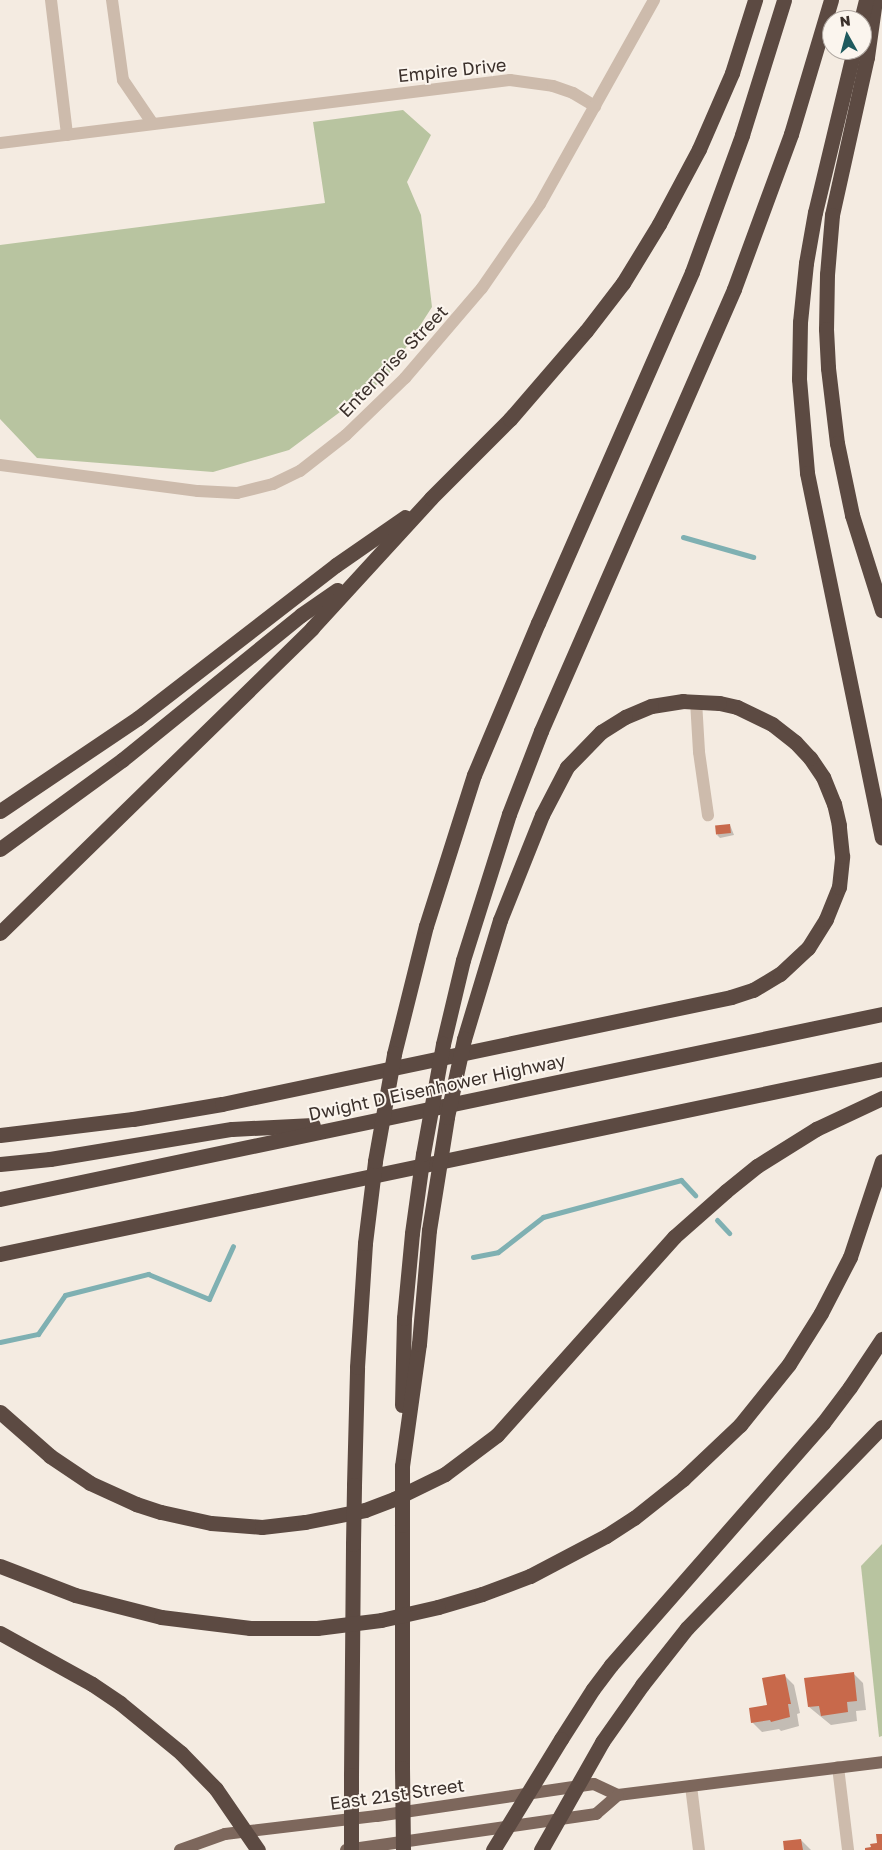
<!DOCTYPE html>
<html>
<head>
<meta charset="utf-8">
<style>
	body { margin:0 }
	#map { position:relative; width:882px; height:1850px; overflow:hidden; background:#f4ebe1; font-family:"Golos Text",sans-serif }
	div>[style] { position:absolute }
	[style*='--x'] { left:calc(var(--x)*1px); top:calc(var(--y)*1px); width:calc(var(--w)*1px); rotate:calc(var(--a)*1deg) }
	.green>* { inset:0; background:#b8c4a0 }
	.shadow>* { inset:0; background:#0003 }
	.stream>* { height:5px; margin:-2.5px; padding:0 2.5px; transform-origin:2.5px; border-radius:2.5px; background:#7fb0b2 }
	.building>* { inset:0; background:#c8694b; transform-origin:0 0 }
	.minor>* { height:12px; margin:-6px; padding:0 6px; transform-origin:6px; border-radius:6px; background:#cdbbac }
	.major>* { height:12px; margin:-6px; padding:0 6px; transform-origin:6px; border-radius:6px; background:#7d675c }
	.highway>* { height:15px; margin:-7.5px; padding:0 7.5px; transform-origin:7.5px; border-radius:7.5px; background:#5c4a42 }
	.highway-bridge>* { height:15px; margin:-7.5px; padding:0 7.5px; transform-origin:7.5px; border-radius:7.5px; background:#5c4a42 }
	span { translate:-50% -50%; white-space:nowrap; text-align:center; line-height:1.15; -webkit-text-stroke:4px #fbf5ee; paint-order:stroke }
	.street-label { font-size:18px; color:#3b302b }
	.north { position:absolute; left:822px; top:10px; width:50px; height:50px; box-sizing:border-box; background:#fbf5ee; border:1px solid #aea6a0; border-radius:50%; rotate:353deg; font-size:14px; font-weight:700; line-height:20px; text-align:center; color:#3b302b }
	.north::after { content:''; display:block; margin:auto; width:18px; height:22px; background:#1f5a5e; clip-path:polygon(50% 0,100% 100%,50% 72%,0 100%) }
</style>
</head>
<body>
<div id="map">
	<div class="green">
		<i style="clip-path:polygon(403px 110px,431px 135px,407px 182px,421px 215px,432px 307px,387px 377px,289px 450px,213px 472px,37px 458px,0 419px,0 245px,325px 203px,313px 122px)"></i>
		<i style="clip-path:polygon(882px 1544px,882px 1736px,879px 1737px,861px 1566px)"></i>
	</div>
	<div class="shadow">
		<i style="clip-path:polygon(730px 825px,734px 835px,720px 838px,717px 835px)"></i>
		<i style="clip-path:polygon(853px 1673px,863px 1683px,866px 1710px,856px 1711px,857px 1721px,831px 1725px,809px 1707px)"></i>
		<i style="clip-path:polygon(785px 1676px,794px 1685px,800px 1713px,797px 1714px,799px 1726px,781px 1731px,779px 1729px,762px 1732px,752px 1722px,768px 1706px)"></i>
		<i style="clip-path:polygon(801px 1840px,811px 1850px,786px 1850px)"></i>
	</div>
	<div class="stream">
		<i style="--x:683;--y:537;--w:73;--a:15.9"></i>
		<i style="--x:717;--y:1220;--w:18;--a:47"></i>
		<i style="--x:473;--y:1257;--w:25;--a:-11"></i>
		<i style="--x:498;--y:1252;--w:57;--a:-37.9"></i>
		<i style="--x:543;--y:1217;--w:143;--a:-15"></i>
		<i style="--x:681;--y:1180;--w:21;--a:47"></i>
		<i style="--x:0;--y:1342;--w:39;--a:-12"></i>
		<i style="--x:38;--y:1334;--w:47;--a:-55.3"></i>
		<i style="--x:65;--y:1295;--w:86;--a:-14.2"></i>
		<i style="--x:148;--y:1274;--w:66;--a:22.3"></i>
		<i style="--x:209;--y:1299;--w:58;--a:-65.6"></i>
	</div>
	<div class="building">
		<i style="left:730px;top:824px;width:9px;height:15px;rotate:84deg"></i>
		<i style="clip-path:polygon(854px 1672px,857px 1701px,847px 1702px,848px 1712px,821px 1716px,819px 1706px,808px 1707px,804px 1678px)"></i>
		<i style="clip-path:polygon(785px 1674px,791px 1704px,788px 1704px,790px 1717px,771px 1722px,770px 1720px,751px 1723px,749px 1708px,767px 1705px,762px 1678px)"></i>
		<i style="clip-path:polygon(876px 1834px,882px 1834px,882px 1850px,865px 1850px,865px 1848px,871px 1847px,870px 1844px,877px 1843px)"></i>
		<i style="clip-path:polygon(801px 1839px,803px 1850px,784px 1850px,783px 1841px)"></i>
	</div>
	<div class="minor">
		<i style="--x:51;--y:0;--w:136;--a:83.2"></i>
		<i style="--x:112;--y:0;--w:81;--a:82.2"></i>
		<i style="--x:123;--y:80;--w:53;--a:55.7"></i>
		<i style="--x:0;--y:143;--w:514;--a:-7.04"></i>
		<i style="--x:510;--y:80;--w:43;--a:7.9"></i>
		<i style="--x:553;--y:86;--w:21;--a:19"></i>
		<i style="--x:573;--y:93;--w:26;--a:31"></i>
		<i style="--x:0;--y:465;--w:200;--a:7.5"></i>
		<i style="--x:198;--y:491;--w:39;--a:3"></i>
		<i style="--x:237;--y:493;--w:37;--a:-14"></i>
		<i style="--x:273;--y:484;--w:30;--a:-26"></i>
		<i style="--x:300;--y:471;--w:58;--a:-38"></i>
		<i style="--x:346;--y:435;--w:82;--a:-44"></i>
		<i style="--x:405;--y:378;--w:118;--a:-49.5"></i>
		<i style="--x:482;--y:288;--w:102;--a:-55.4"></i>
		<i style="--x:540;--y:204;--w:234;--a:-60.8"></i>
		<i style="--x:696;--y:701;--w:51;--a:86.6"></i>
		<i style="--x:699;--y:752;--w:64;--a:81.9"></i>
		<i style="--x:838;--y:1767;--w:84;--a:83.1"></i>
		<i style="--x:691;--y:1786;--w:64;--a:82.9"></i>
	</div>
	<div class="major">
		<i style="--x:180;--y:1850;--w:48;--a:-19.6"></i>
		<i style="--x:225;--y:1834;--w:153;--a:-6.8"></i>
		<i style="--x:377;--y:1816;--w:219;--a:-8.4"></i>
		<i style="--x:594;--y:1784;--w:26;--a:25"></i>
		<i style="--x:618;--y:1795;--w:266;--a:-7.1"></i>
		<i style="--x:346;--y:1850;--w:253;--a:-8.2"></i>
		<i style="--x:596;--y:1814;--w:29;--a:-41"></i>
	</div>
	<div class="highway">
		<i style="--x:875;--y:0;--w:58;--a:98"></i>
		<i style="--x:867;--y:57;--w:162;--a:102.5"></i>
		<i style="--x:832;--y:215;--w:59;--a:94.8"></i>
		<i style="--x:827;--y:274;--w:55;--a:91"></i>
		<i style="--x:826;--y:329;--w:39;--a:87"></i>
		<i style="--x:828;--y:368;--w:76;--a:83.2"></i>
		<i style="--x:837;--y:443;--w:74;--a:78.2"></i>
		<i style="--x:852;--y:515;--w:100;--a:72.5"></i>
		<i style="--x:861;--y:20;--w:21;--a:-76"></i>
		<i style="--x:854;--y:50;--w:167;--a:103.5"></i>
		<i style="--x:815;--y:212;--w:52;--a:100"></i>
		<i style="--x:806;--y:263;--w:59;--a:95.8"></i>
		<i style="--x:800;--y:322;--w:57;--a:91"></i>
		<i style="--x:799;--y:379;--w:94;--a:85.1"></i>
		<i style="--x:807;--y:473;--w:372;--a:78.4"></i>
		<i style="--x:0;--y:811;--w:166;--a:-34"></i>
		<i style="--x:138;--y:718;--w:250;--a:-37.7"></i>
		<i style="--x:336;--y:565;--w:84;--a:-34.8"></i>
		<i style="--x:0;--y:849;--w:151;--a:-36.1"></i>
		<i style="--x:122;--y:760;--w:230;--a:-39"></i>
		<i style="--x:301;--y:615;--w:44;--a:-34.8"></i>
		<i style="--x:0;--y:933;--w:436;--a:-44.3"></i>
		<i style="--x:312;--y:628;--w:176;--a:-47.5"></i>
		<i style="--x:431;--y:498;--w:112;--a:-45"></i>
		<i style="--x:510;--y:419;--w:116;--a:-49.2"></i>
		<i style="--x:586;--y:331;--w:61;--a:-52.4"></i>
		<i style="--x:623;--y:283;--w:69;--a:-58.6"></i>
		<i style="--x:659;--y:224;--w:85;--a:-61.9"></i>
		<i style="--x:699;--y:149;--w:83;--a:-66.5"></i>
		<i style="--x:732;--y:73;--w:77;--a:-72.5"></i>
		<i style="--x:443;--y:1044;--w:86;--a:-76.6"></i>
		<i style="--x:463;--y:960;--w:153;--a:-72.5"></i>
		<i style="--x:509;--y:814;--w:89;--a:-68.9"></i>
		<i style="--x:541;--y:731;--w:482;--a:-66.4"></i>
		<i style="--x:734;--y:289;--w:165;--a:-69.8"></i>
		<i style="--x:791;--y:134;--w:140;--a:-73.4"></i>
		<i style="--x:394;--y:1054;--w:132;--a:-76"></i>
		<i style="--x:426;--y:926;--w:158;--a:-72.4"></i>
		<i style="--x:474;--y:775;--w:165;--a:-67.2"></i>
		<i style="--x:538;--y:623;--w:383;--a:-66.3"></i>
		<i style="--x:692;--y:272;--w:146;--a:-69.9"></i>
		<i style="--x:742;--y:135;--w:141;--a:-72.7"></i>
		<i style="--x:0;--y:1135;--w:134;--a:-6.9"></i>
		<i style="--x:133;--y:1119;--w:90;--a:-9.6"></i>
		<i style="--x:222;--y:1104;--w:520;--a:-11.87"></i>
		<i style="--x:731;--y:997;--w:23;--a:-18"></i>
		<i style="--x:753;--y:990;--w:31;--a:-31"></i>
		<i style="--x:780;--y:974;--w:38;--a:-43"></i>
		<i style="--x:808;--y:948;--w:34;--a:-58"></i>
		<i style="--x:826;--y:919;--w:35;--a:-68"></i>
		<i style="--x:839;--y:887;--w:31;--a:-84"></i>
		<i style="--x:842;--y:856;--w:31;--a:-96"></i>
		<i style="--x:839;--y:825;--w:22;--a:-103"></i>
		<i style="--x:834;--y:804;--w:29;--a:-112"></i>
		<i style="--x:823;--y:777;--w:23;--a:-124"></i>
		<i style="--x:810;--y:758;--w:22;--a:-133"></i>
		<i style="--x:795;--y:742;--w:29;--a:-142"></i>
		<i style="--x:772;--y:724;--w:39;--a:-154"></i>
		<i style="--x:737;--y:707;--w:18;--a:-167"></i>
		<i style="--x:719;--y:703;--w:36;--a:-177"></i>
		<i style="--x:683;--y:701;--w:32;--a:171"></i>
		<i style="--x:651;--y:706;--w:28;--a:157"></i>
		<i style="--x:625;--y:717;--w:28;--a:148"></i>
		<i style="--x:601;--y:732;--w:49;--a:134.2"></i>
		<i style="--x:567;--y:767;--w:54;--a:117.5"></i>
		<i style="--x:542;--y:815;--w:113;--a:111.8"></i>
		<i style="--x:500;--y:920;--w:124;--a:106.8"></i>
		<i style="--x:0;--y:1164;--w:50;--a:-5.7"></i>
		<i style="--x:50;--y:1159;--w:184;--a:-9.4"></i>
		<i style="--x:232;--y:1129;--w:81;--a:-2.8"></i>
		<i style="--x:0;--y:1199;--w:901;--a:-11.85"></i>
		<i style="--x:0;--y:1254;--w:901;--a:-11.85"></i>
		<i style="--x:402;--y:1405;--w:87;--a:-88.7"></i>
		<i style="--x:404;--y:1318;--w:85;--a:-84.6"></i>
		<i style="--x:0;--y:1412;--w:67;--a:41.3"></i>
		<i style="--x:50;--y:1456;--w:48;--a:34"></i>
		<i style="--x:90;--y:1483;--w:51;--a:24.5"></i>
		<i style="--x:136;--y:1504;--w:26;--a:18"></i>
		<i style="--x:161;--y:1512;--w:51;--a:12.4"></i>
		<i style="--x:211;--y:1523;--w:51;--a:4.5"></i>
		<i style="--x:262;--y:1527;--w:43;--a:-6.6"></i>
		<i style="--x:305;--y:1522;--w:61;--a:-11.3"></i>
		<i style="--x:365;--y:1510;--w:31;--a:-21"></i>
		<i style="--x:394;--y:1499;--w:57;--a:-26.1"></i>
		<i style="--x:445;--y:1474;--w:65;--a:-36.9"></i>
		<i style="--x:497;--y:1435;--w:266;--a:-48.2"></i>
		<i style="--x:674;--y:1237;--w:69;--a:-41.5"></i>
		<i style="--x:726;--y:1191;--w:40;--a:-39"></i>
		<i style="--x:757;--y:1166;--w:70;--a:-32.1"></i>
		<i style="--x:816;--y:1129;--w:73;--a:-25.2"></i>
		<i style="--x:402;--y:1466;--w:123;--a:-82.1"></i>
		<i style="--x:419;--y:1344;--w:114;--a:-85"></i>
		<i style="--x:354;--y:1485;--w:118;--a:-88.5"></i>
		<i style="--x:357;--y:1367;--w:124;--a:-86.3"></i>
		<i style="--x:402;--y:1525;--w:243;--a:90"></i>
		<i style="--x:0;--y:1566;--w:80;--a:21.1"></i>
		<i style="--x:75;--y:1595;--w:89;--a:14.3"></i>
		<i style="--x:161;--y:1617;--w:90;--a:7"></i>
		<i style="--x:250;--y:1628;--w:67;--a:0"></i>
		<i style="--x:438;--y:1607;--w:46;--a:-16.5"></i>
		<i style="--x:482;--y:1594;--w:51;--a:-20.6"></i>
		<i style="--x:530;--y:1576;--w:86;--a:-27.8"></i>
		<i style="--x:606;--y:1536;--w:33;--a:-33"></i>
		<i style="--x:634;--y:1518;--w:63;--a:-38.5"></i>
		<i style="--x:683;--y:1479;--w:79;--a:-43.5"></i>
		<i style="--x:740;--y:1425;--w:78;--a:-51.2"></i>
		<i style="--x:789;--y:1364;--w:60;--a:-57.9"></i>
		<i style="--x:821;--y:1313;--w:63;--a:-62.6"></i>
		<i style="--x:850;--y:1257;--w:101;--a:-71.6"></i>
		<i style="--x:0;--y:1633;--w:105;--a:29"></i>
		<i style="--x:92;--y:1684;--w:34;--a:34"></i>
		<i style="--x:120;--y:1703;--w:79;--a:39.3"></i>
		<i style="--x:181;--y:1753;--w:50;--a:45.8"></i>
		<i style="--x:561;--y:1739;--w:59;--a:-57.4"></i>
		<i style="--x:593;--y:1689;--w:30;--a:-53"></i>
		<i style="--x:611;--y:1665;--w:322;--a:-48.8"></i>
		<i style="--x:823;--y:1423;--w:45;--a:-53.1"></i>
		<i style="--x:850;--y:1387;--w:58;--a:-56.3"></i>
		<i style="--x:602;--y:1742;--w:70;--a:-54.9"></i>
		<i style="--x:642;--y:1685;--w:73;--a:-51.7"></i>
		<i style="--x:687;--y:1628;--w:280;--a:-45.9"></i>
		<i style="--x:351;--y:1775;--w:231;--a:-89.5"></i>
	</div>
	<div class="highway-bridge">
		<i style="--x:429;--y:1230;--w:114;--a:-80.9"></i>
		<i style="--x:447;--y:1117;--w:80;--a:-77.7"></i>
		<i style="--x:412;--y:1233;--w:80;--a:-82.1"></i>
		<i style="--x:423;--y:1154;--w:112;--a:-79.7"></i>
		<i style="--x:365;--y:1243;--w:83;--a:-83"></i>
		<i style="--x:375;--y:1161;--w:109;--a:-79.9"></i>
		<i style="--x:402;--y:1466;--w:59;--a:90"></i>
		<i style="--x:353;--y:1544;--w:59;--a:-89"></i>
		<i style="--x:317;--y:1628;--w:64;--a:-7.1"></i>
		<i style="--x:381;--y:1620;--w:58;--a:-12.8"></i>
		<i style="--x:402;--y:1768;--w:82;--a:89.3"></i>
		<i style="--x:216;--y:1789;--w:74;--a:55.5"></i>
		<i style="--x:351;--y:1850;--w:75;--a:-90"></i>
		<i style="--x:493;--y:1850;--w:130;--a:-58.5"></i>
		<i style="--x:541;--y:1850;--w:124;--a:-60.5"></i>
	</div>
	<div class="street-label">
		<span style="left:452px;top:70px;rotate:-6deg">Empire Drive</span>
		<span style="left:393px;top:361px;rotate:-46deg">Enterprise Street</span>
		<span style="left:437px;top:1087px;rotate:-12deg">Dwight D Eisenhower Highway</span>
		<span style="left:397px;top:1794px;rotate:-8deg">East 21st Street</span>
	</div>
	<div class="north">N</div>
</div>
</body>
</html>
